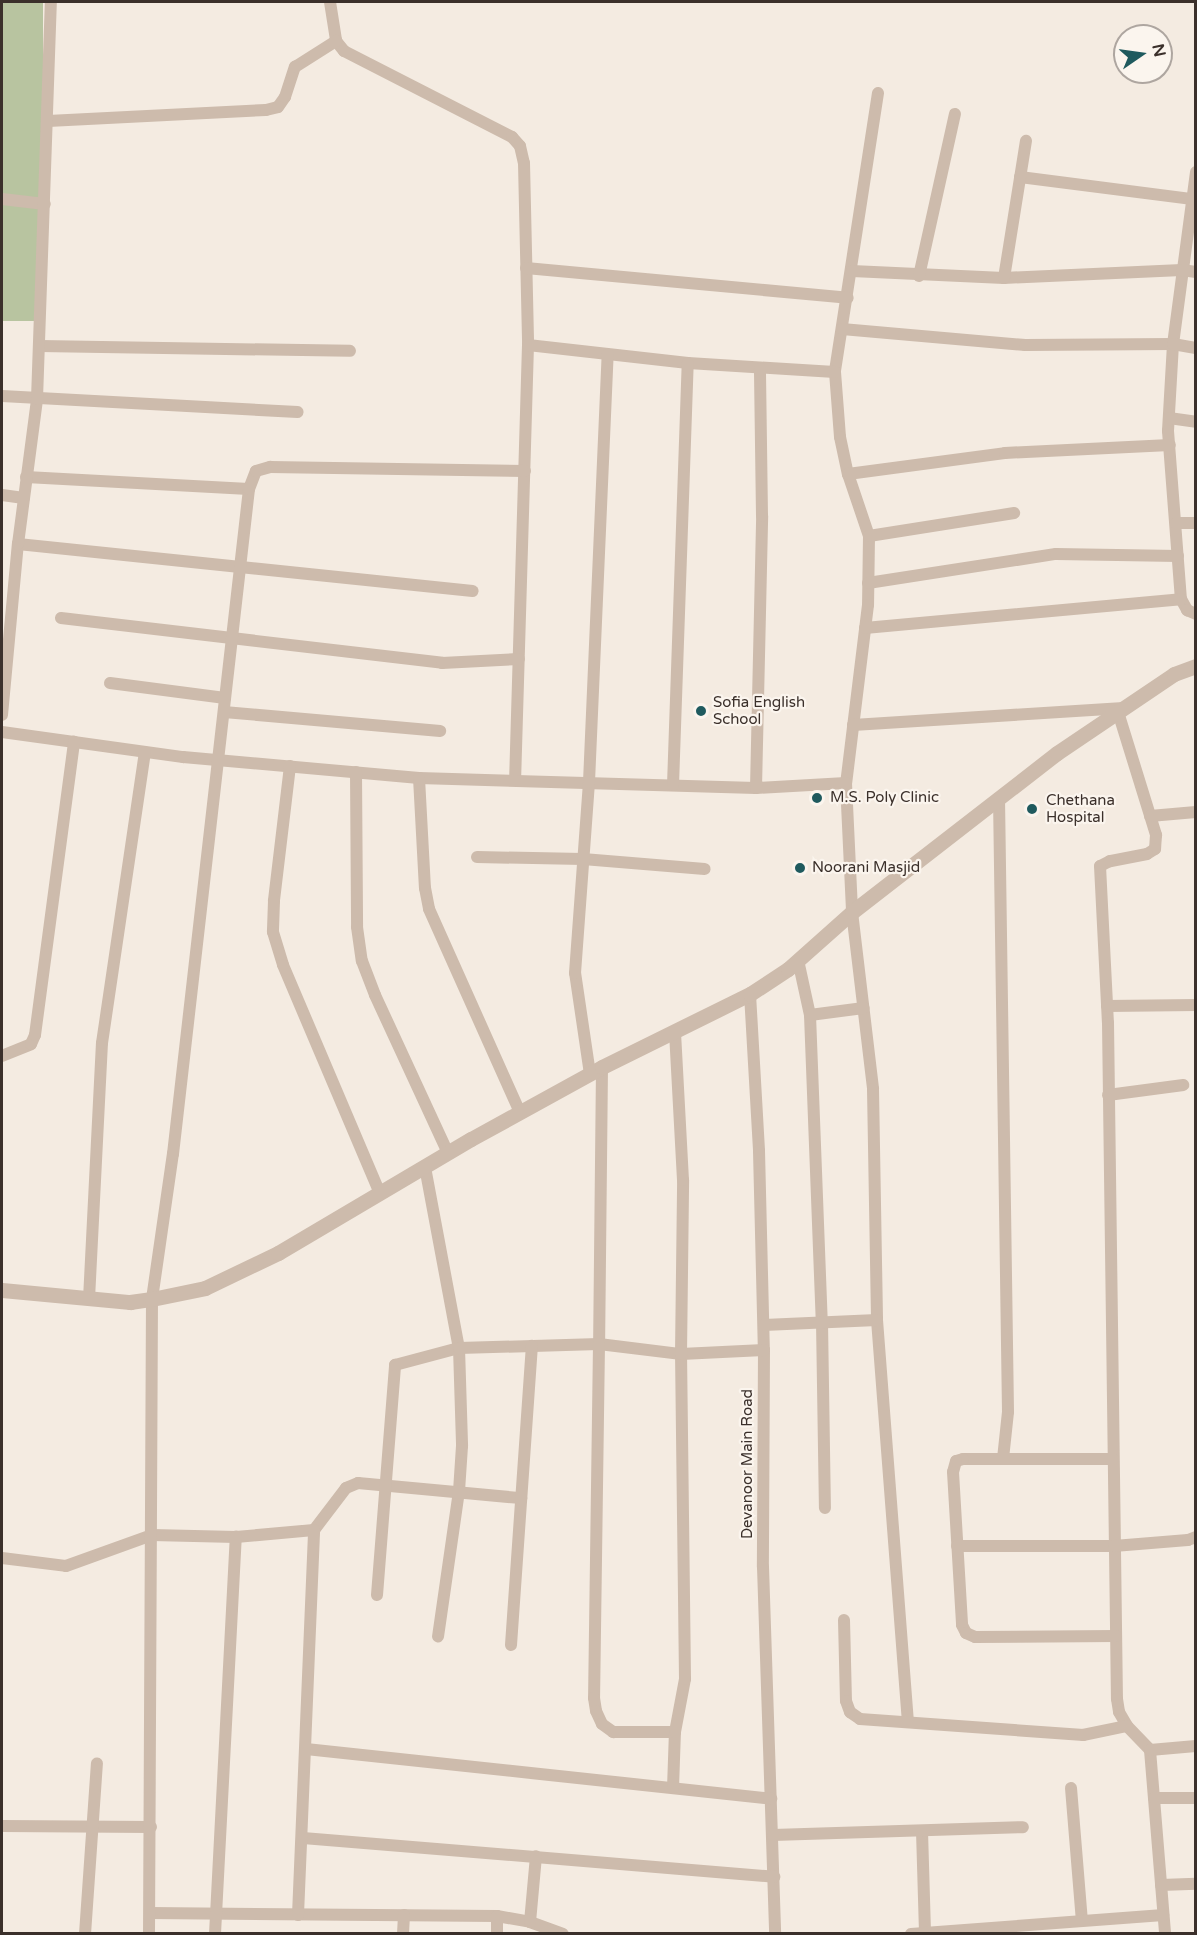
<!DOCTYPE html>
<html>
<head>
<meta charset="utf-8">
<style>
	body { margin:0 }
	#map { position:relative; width:1197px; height:1935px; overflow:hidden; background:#f4ebe1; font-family:"Varela Round",sans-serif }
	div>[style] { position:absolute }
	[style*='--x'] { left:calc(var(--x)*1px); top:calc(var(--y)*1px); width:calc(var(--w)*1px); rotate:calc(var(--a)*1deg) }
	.green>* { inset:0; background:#b8c4a0; transform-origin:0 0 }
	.minor>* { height:12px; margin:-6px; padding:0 6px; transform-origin:6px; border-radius:6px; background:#cdbbac }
	.tertiary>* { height:15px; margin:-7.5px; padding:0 7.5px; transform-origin:7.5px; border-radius:7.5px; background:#cdbbac }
	.dots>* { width:16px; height:16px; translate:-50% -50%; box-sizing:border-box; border:3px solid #fbf5ee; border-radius:50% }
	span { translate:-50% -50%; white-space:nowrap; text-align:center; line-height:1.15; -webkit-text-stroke:4.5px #fbf5ee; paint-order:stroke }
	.poi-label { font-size:15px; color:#3b302b }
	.left { translate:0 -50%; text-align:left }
	.street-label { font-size:15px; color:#3b302b }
	.frame { position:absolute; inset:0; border:3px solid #3b302b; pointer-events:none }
	.north { position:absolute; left:1113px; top:24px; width:60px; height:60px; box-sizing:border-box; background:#fbf5ee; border:2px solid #aea6a0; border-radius:50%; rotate:77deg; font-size:16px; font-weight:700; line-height:24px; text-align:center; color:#3b302b }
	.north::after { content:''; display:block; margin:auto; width:21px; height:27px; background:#1f5a5e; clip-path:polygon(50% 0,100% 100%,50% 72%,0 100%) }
</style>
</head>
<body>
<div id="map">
	<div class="green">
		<i style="left:2px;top:2px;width:41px;height:319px"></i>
	</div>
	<div class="minor">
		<i style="--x:330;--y:2;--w:39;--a:81"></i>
		<i style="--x:336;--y:41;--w:13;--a:51"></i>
		<i style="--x:344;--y:51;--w:189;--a:27.1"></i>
		<i style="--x:512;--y:137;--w:12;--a:48"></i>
		<i style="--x:520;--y:146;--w:17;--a:77"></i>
		<i style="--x:524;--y:163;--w:182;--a:88.7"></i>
		<i style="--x:528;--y:345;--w:435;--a:91.7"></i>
		<i style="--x:878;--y:93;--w:282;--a:98.8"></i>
		<i style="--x:835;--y:372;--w:65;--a:85.6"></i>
		<i style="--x:840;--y:437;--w:38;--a:78"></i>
		<i style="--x:848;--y:474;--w:65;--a:71.3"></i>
		<i style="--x:869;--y:536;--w:69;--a:90.8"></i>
		<i style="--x:868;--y:605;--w:179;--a:97"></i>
		<i style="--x:846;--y:783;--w:129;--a:87.3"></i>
		<i style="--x:852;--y:912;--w:178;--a:83.2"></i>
		<i style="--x:873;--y:1089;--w:231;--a:89"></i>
		<i style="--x:877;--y:1320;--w:403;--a:85.6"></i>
		<i style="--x:48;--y:121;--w:218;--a:-2.9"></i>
		<i style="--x:266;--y:110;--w:12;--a:-14"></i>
		<i style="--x:278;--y:107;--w:12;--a:-55"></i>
		<i style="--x:285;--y:97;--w:32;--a:-72"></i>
		<i style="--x:295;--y:67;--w:49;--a:-32.4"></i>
		<i style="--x:1196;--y:172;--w:174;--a:97.6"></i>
		<i style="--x:1173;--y:344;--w:87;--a:93.3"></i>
		<i style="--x:1168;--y:431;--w:169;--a:85.6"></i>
		<i style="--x:1181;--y:599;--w:13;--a:61"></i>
		<i style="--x:1187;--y:610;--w:10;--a:24"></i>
		<i style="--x:1020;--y:177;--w:172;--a:7.3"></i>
		<i style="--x:2;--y:199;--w:43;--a:6.6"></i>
		<i style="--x:526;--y:268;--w:323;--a:5.3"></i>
		<i style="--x:852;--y:271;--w:152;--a:2.6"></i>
		<i style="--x:1004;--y:278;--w:178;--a:-2.6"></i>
		<i style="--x:1182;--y:270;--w:14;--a:8"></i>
		<i style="--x:919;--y:276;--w:166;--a:-77.5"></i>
		<i style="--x:1004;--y:278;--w:139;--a:-80.9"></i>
		<i style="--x:842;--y:329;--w:184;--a:5"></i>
		<i style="--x:1025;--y:345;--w:148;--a:-0.4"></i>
		<i style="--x:1173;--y:344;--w:23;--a:10"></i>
		<i style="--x:528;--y:345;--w:161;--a:6.4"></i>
		<i style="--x:688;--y:363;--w:147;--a:3.5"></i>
		<i style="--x:40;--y:346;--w:310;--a:0.9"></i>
		<i style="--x:2;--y:396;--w:296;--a:3.1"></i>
		<i style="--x:1169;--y:418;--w:27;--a:8"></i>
		<i style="--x:848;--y:474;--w:158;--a:-7.6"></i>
		<i style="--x:1005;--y:453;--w:165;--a:-2.8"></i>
		<i style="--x:26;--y:477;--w:223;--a:3.1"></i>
		<i style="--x:2;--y:495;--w:22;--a:8"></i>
		<i style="--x:1176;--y:523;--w:20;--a:0"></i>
		<i style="--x:869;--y:536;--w:147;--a:-9"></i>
		<i style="--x:18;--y:544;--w:457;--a:5.9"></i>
		<i style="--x:868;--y:583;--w:190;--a:-8.8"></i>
		<i style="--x:1056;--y:554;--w:122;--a:0.9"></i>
		<i style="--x:61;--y:618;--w:384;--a:6.7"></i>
		<i style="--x:442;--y:663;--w:77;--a:-3"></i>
		<i style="--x:865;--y:628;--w:317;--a:-5.2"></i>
		<i style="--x:110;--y:683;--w:116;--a:7.4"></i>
		<i style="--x:224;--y:712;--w:217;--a:5"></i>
		<i style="--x:1118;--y:712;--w:129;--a:72.8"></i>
		<i style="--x:1156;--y:835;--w:14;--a:94"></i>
		<i style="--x:1155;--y:849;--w:9;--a:148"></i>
		<i style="--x:1147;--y:854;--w:38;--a:169"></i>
		<i style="--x:1110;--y:861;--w:11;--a:153"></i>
		<i style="--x:1100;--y:866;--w:157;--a:87.1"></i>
		<i style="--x:1108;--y:1023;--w:676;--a:89.24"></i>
		<i style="--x:1117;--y:1699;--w:13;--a:81"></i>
		<i style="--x:1119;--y:1712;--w:16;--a:60"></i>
		<i style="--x:1127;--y:1726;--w:33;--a:46"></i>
		<i style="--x:1150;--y:1750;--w:185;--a:85.3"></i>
		<i style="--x:2;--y:715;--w:172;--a:-84.7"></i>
		<i style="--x:18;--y:544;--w:146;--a:-82.5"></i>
		<i style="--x:37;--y:399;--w:397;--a:-88"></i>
		<i style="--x:853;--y:725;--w:271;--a:-3.6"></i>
		<i style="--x:2;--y:732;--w:183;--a:7.9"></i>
		<i style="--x:183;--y:757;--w:237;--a:5.1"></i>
		<i style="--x:419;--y:778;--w:337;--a:1.7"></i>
		<i style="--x:756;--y:788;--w:90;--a:-3.2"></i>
		<i style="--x:290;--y:766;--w:136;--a:96.8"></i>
		<i style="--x:274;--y:901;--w:31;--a:92"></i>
		<i style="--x:273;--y:932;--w:34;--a:73"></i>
		<i style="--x:283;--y:965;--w:249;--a:67"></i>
		<i style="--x:356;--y:772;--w:155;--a:89.6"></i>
		<i style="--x:357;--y:927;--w:34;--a:82"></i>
		<i style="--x:362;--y:961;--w:36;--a:69"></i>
		<i style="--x:375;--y:995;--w:174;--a:65.2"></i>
		<i style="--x:419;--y:778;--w:110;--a:86.9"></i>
		<i style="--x:425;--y:888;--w:21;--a:79"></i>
		<i style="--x:429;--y:909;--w:222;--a:65.9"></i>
		<i style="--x:673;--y:785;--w:422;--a:-88"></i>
		<i style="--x:756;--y:788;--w:272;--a:-88.7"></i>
		<i style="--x:762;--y:516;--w:147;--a:-90.8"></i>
		<i style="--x:999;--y:798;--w:614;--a:89.16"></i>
		<i style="--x:1008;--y:1412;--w:47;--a:96.1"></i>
		<i style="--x:1150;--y:816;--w:46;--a:-5"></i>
		<i style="--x:477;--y:857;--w:106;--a:1.1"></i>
		<i style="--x:583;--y:859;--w:122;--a:4.7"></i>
		<i style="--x:798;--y:960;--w:56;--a:77.7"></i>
		<i style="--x:810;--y:1015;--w:307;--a:87.8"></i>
		<i style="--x:822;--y:1322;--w:186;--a:89.1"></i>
		<i style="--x:750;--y:994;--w:157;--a:86.7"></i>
		<i style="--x:759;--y:1151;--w:199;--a:88.6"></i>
		<i style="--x:764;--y:1350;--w:217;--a:90.3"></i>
		<i style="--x:763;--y:1567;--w:367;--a:88.1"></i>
		<i style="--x:1107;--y:1006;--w:89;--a:-0.6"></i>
		<i style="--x:810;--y:1015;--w:54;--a:-7.4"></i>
		<i style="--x:2;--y:1056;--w:31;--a:-22"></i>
		<i style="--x:31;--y:1044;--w:10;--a:-66"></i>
		<i style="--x:35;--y:1035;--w:296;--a:-82.4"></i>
		<i style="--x:602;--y:1067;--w:277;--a:90.6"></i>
		<i style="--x:599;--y:1344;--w:83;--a:7"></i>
		<i style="--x:681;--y:1354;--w:83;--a:-2.8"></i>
		<i style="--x:590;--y:1074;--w:102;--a:-98.4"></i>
		<i style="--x:575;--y:973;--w:192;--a:-85.8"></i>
		<i style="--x:589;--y:782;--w:428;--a:-87.5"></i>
		<i style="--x:1108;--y:1095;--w:76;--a:-7.6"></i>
		<i style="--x:425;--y:1167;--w:184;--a:79.4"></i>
		<i style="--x:459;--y:1348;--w:98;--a:88.2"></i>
		<i style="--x:462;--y:1446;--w:45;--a:93.8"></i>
		<i style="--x:459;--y:1491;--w:147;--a:98.2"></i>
		<i style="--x:89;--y:1299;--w:256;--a:-87.1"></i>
		<i style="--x:102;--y:1043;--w:294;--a:-81.6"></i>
		<i style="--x:764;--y:1325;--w:113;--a:-2.5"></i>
		<i style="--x:1113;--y:1459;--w:150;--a:180"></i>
		<i style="--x:963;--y:1459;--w:7;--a:164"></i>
		<i style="--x:956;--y:1461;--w:11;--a:105"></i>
		<i style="--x:953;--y:1472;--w:153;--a:86.6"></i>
		<i style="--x:962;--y:1625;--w:9;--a:63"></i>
		<i style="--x:966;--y:1633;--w:10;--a:24"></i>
		<i style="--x:975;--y:1637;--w:141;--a:-0.4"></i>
		<i style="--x:957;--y:1546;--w:157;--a:0"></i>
		<i style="--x:1114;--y:1546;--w:74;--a:-4.6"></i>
		<i style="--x:1188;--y:1540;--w:9;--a:-21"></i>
		<i style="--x:2;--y:1558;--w:64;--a:7.1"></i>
		<i style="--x:66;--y:1566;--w:91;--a:-19.8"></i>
		<i style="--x:152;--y:1535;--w:84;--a:1.4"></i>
		<i style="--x:236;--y:1537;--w:78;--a:-5.1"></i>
		<i style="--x:314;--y:1530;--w:53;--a:-52.7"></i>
		<i style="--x:346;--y:1488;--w:13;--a:-23"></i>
		<i style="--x:358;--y:1483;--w:164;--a:5.3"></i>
		<i style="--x:377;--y:1595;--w:231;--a:-85.5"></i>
		<i style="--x:395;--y:1365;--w:66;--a:-14.9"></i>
		<i style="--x:459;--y:1348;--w:140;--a:-1.6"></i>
		<i style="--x:599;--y:1344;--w:354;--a:90.8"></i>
		<i style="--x:594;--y:1698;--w:13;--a:81"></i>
		<i style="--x:596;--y:1711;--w:14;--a:65"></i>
		<i style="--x:602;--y:1724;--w:14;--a:36"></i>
		<i style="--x:613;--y:1732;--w:62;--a:0"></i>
		<i style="--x:844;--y:1620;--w:81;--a:88.6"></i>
		<i style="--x:846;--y:1701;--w:12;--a:70"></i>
		<i style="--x:850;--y:1712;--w:12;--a:35"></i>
		<i style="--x:860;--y:1719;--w:224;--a:4.1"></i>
		<i style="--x:1083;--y:1735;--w:45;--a:-11.6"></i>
		<i style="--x:511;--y:1645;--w:300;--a:-86"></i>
		<i style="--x:306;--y:1749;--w:468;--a:6.1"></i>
		<i style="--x:1150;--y:1750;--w:46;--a:-5"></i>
		<i style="--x:673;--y:1788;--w:56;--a:-88"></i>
		<i style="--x:675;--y:1732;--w:54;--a:-79.3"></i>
		<i style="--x:685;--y:1679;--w:325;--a:-90.7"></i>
		<i style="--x:681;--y:1354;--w:174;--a:-89.3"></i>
		<i style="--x:683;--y:1180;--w:147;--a:-93.1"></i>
		<i style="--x:1071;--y:1788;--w:133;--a:85.3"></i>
		<i style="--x:1154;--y:1798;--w:42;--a:0"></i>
		<i style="--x:2;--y:1826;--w:149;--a:0.4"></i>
		<i style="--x:922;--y:1831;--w:102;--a:88.3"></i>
		<i style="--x:773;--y:1835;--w:250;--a:-1.8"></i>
		<i style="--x:303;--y:1838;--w:473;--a:4.7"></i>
		<i style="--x:1161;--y:1885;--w:35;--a:-2"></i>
		<i style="--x:150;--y:1913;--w:347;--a:0.5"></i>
		<i style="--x:497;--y:1916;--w:34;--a:10"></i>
		<i style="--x:530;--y:1922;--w:35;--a:20"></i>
		<i style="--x:298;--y:1915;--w:385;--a:-87.6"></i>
		<i style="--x:530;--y:1922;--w:66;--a:-84.8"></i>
		<i style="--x:85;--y:1934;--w:171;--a:-86"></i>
		<i style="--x:149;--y:1934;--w:635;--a:-89.73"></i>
		<i style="--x:152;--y:1299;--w:147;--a:-81.8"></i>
		<i style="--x:173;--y:1154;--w:669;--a:-83.48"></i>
		<i style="--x:249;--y:489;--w:19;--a:-69"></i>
		<i style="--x:256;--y:471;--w:15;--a:-16"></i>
		<i style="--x:270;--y:467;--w:255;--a:0.9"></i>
		<i style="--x:215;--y:1934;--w:398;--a:-87"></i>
		<i style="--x:403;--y:1934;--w:19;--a:-87"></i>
		<i style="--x:497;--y:1934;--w:18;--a:-90"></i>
		<i style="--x:911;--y:1934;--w:253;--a:-4.3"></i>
	</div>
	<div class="tertiary">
		<i style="--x:2;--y:1290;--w:129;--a:5.4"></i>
		<i style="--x:130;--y:1302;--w:22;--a:-8"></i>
		<i style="--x:152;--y:1299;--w:54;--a:-11.7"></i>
		<i style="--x:205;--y:1288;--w:81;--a:-25.6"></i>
		<i style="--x:278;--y:1253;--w:224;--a:-30.6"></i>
		<i style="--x:471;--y:1139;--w:149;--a:-28.8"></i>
		<i style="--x:602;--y:1067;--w:165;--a:-26.3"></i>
		<i style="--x:750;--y:994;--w:45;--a:-33.3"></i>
		<i style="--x:788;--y:969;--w:86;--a:-41.7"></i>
		<i style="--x:852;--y:912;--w:259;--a:-37.8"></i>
		<i style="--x:1057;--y:753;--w:141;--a:-34"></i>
		<i style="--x:1174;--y:674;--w:23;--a:-20"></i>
	</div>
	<div class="dots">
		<i style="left:701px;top:711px;background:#1f5a5e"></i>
		<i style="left:817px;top:798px;background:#1f5a5e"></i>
		<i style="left:1032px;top:809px;background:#1f5a5e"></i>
		<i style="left:800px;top:868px;background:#1f5a5e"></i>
	</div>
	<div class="poi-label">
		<span class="left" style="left:713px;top:711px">Sofia English<br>School</span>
		<span class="left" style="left:830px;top:798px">M.S. Poly Clinic</span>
		<span class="left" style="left:1046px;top:809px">Chethana<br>Hospital</span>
		<span class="left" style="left:812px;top:868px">Noorani Masjid</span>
	</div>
	<div class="street-label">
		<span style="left:748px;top:1464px;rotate:-90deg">Devanoor Main Road</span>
	</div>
	<div class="frame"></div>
	<div class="north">N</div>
</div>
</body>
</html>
